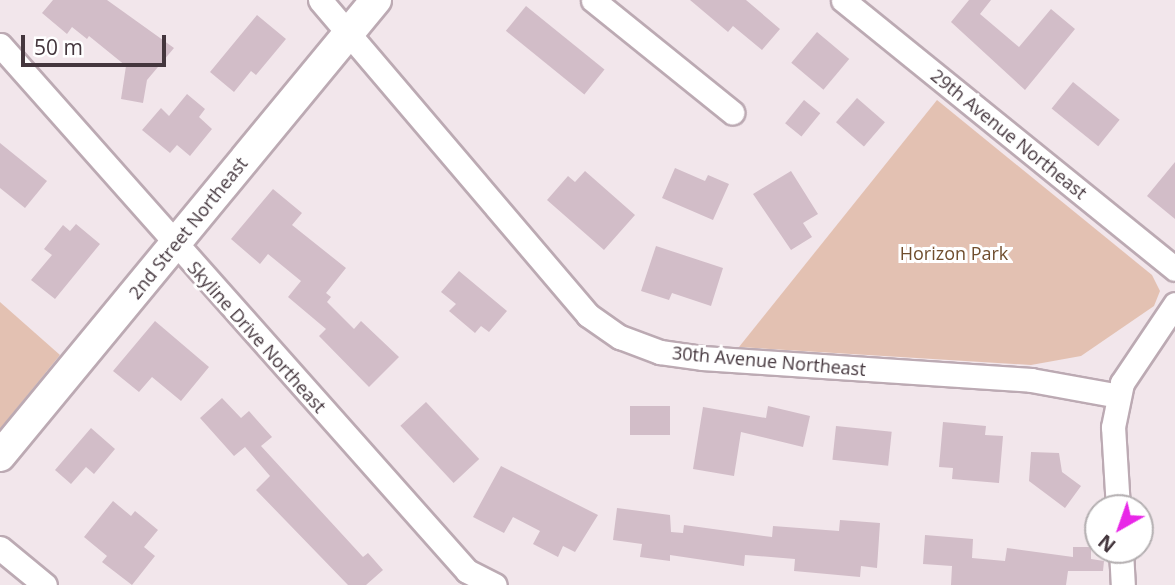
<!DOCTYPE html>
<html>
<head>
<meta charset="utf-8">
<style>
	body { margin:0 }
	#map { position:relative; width:1175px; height:585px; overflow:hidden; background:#f2e6eb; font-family:"Open Sans",sans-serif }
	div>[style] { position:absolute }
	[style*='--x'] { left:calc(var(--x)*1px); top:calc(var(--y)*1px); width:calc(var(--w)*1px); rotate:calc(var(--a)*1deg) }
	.green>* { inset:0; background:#e3c1b2 }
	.building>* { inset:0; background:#d2bdc8; transform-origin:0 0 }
	.roads { filter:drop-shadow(2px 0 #bcaab3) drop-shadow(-2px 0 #bcaab3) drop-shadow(0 2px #bcaab3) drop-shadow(0 -2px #bcaab3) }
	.minor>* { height:23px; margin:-11.5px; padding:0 11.5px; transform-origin:11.5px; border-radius:11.5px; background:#fff }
	.tertiary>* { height:30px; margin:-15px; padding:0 15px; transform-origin:15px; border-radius:15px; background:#fff }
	span { translate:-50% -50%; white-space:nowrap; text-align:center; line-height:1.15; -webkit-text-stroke:6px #fff; paint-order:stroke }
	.street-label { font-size:18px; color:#44363d }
	.park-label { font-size:18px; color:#704e2e }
	.north { position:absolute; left:1084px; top:494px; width:70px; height:70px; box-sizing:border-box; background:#fff; border:2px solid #b4afb1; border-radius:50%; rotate:220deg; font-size:19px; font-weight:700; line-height:28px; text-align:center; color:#44363d }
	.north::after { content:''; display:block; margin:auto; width:24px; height:32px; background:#e827e7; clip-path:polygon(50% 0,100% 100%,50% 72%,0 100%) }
	.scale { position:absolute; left:21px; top:35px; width:145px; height:32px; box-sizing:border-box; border:4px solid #44363d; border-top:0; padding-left:9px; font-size:21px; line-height:24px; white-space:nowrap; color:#44363d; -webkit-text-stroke:5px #fff; paint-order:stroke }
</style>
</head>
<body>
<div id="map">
	<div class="green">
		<i style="clip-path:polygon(937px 100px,1152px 275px,1160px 291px,1154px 306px,1081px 356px,1031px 365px,739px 347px)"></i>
		<i style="clip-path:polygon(0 302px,60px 355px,0 429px)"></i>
	</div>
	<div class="building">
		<i style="clip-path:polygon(53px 0,107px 0,174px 48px,147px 80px,143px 103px,121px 99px,126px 66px,89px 36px,87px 39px,72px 27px,67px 34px,42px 13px)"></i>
		<i style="clip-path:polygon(690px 0,746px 0,780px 29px,762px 50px,733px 26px,728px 32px)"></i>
		<i style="clip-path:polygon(969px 0,991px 0,980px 14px,1019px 47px,1051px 9px,1075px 29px,1025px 90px,951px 22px)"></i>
		<i style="left:526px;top:6px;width:101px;height:32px;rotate:39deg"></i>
		<i style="clip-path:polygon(257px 15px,286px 39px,256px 75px,251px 71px,234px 92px,210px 72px)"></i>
		<i style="left:817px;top:32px;width:42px;height:40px;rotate:40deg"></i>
		<i style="left:1073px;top:82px;width:60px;height:34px;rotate:39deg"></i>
		<i style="clip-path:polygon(187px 94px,205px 109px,199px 117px,212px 129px,190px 156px,177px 145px,170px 153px,142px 130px,161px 108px,169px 116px)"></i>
		<i style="left:857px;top:98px;width:37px;height:32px;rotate:41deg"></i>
		<i style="left:804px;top:100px;width:21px;height:30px;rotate:39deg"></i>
		<i style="clip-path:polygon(0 143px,47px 181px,25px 208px,0 188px)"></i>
		<i style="clip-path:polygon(1175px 162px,1175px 219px,1147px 196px)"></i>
		<i style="clip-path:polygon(675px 168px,705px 181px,708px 175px,729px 184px,713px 220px,662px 198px)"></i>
		<i style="clip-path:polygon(585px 171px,635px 215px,604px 250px,547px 200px,568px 176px,575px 182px)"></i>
		<i style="clip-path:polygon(791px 171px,818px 214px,803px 223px,812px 237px,791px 250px,753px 194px)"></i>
		<i style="clip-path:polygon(273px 189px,302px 213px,292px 225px,346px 268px,326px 293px,331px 297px,327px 302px,354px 329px,361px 321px,399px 357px,369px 387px,319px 336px,326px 329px,288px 297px,301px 281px,268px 254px,260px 264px,231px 239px)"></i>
		<i style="clip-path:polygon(76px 224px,100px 244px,55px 299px,31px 280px,52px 255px,44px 249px,63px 225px,70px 231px)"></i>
		<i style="clip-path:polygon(656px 246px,723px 268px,711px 306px,672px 293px,669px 300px,641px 291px)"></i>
		<i style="clip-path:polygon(459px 271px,507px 311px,489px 332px,481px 326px,475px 333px,449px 311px,456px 304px,441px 292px)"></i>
		<i style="clip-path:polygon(155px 321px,209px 367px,181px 401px,152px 377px,139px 392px,113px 371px)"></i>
		<i style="clip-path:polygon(222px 398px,241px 418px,249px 411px,272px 437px,261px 446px,363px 557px,368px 553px,383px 570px,366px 585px,348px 585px,256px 490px,270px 476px,245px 447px,234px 456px,200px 418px)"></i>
		<i style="left:426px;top:402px;width:78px;height:35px;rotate:47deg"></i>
		<i style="left:670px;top:406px;width:29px;height:40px;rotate:90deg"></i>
		<i style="clip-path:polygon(768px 406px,810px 416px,803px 447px,741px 432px,734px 476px,693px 469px,703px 407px,766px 418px)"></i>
		<i style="clip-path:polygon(943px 422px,986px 426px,985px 435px,1003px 436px,999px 483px,952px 479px,953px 468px,939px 467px)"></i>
		<i style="left:836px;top:426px;width:56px;height:34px;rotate:6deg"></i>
		<i style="clip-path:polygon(91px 428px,115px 449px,94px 474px,86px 467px,71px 484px,55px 470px)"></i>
		<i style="clip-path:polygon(1031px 452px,1059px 453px,1062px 472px,1081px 486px,1065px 508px,1029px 481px)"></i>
		<i style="clip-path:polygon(501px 466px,598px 515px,575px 552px,563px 546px,558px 557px,533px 544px,540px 531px,513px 517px,504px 533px,473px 517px)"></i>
		<i style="clip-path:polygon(113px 501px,131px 516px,135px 511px,158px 530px,144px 547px,155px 556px,132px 585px,102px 562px,107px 556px,84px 537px)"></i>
		<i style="clip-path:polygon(617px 508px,670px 515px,671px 532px,683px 533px,684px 525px,772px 537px,773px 526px,839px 531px,840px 520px,880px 523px,877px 568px,861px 566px,860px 577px,794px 571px,795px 559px,745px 555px,744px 566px,670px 555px,670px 561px,640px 557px,642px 544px,613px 540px)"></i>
		<i style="clip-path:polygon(925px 535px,973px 539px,972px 558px,1005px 561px,1007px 548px,1073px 557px,1073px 547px,1091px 547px,1091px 559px,1104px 561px,1103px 571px,1068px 571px,1066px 585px,951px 585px,952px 566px,923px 564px)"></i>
	</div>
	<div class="roads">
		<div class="minor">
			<i style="--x:320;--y:0;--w:414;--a:49.6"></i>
			<i style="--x:588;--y:315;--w:39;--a:35"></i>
			<i style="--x:620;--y:337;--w:43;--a:20.6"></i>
			<i style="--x:660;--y:352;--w:42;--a:8.1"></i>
			<i style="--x:702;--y:358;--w:330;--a:3.8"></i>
			<i style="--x:1031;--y:380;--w:89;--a:10.3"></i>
			<i style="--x:593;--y:0;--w:179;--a:38.9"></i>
			<i style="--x:843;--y:0;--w:427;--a:39"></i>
			<i style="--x:0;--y:45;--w:703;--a:48.4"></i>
			<i style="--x:467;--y:571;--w:31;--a:27"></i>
			<i style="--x:1118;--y:508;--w:81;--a:-93.5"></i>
			<i style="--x:1113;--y:427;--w:45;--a:-78.4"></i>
			<i style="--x:1122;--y:383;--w:95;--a:-56.1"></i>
			<i style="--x:0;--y:548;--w:58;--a:39.4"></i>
			<i style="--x:1121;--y:550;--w:35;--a:87"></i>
		</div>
		<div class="tertiary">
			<i style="--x:0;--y:456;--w:591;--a:-50.49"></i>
		</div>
	</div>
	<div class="street-label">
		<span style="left:1009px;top:134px;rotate:39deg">29th Avenue Northeast</span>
		<span style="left:188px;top:228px;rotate:-51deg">2nd Street Northeast</span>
		<span style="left:257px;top:337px;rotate:48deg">Skyline Drive Northeast</span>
		<span style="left:769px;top:361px;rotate:5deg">30th Avenue Northeast</span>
	</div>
	<div class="park-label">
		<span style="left:954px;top:253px">Horizon Park</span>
	</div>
	<div class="north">N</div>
	<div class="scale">50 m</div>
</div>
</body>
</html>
